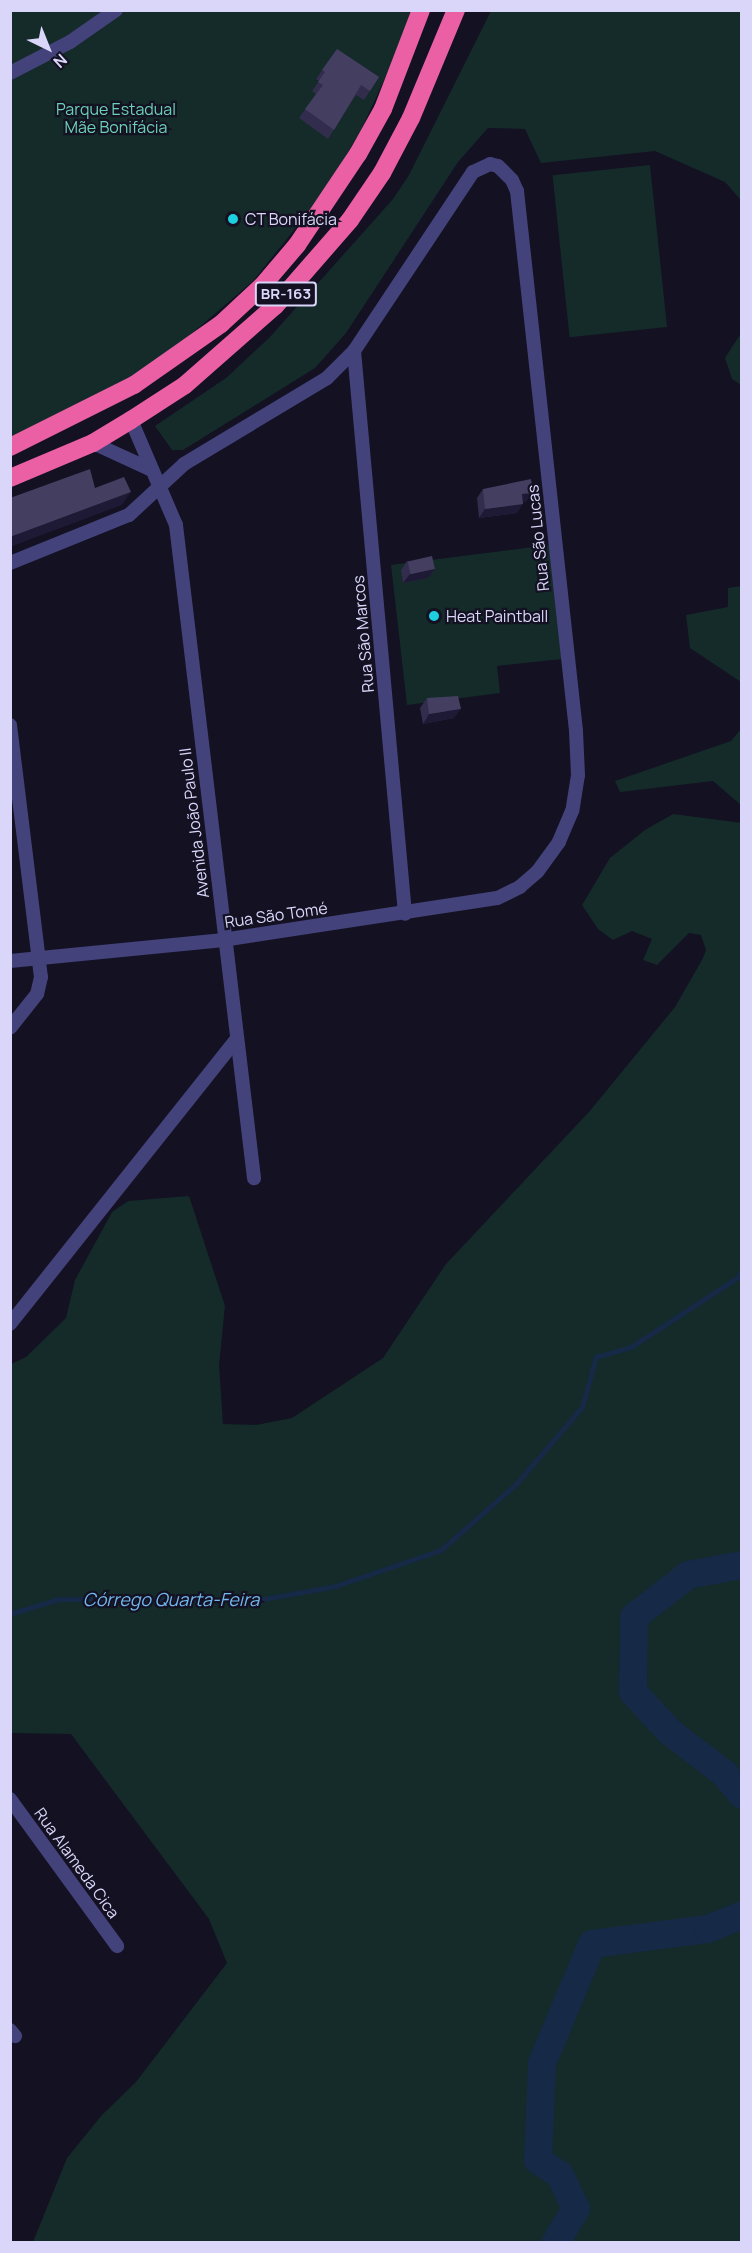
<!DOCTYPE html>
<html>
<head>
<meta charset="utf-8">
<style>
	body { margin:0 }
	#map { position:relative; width:752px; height:2253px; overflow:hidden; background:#131122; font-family:Manrope,sans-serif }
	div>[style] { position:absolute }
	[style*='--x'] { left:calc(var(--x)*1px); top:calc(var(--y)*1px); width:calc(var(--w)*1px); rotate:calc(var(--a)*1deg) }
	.green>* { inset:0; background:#142b2a; transform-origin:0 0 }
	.stream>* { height:4.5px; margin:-2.25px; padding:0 2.25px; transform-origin:2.25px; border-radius:2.25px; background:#162946 }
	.river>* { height:28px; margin:-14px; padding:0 14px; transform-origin:14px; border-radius:14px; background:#162946 }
	.street>* { height:14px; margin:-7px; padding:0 7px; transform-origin:7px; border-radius:7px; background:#43427b }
	.highway>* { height:18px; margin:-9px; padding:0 9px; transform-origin:9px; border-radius:9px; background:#eb60a5 }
	.wall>* { inset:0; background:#322c4d }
	.shaded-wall>* { inset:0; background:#1e1934 }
	.building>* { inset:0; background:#443e60; transform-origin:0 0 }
	.dots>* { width:16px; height:16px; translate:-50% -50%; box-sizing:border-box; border:3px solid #131122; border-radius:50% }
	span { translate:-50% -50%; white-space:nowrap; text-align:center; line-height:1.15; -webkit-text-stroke:4.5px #131122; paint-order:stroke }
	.shield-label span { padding:2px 4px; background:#131122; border:2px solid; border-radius:4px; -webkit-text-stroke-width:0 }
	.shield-label { font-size:15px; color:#dad6fa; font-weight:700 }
	.park-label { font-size:16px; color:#6bd1b6 }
	.poi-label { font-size:16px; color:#dad6fa }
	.left { translate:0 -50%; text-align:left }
	.street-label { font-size:16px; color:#dad6fa }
	.water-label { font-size:18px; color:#71b6ed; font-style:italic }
	.frame { position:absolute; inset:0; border:12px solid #dad6fa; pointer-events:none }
	.north { position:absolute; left:18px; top:18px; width:60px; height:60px; -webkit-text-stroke:4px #131122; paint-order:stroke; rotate:137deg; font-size:16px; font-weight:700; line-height:24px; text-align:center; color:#dad6fa }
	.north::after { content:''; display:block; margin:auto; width:21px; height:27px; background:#dad6fa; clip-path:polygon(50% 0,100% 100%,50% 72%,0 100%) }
</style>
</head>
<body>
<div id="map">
	<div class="green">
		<i style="clip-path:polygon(10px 11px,411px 11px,404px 37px,361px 130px,323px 194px,253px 281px,189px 336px,122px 384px,10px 439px)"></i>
		<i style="clip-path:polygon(491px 11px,741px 11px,741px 200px,725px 182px,655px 151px,541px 163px,525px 129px,488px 128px,458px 162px,346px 333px,315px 368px,183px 450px,172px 450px,155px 426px,226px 378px,270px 337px,393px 199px,409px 175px)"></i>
		<i style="left:650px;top:165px;width:163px;height:98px;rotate:84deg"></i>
		<i style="clip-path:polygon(741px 333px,742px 385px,741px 385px,732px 379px,725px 358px)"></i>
		<i style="clip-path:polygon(549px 545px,562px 659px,497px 666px,500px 693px,407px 705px,391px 565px)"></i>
		<i style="clip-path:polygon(741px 586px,742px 586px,741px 682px,690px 648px,686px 615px,728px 607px,728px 588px)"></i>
		<i style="clip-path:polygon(741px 729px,741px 805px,713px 781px,620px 792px,615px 781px,731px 741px)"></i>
		<i style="clip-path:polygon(673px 814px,742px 823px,741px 2242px,33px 2242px,67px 2158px,102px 2115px,136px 2082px,227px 1963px,209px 1919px,71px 1734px,11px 1733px,11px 1364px,26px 1357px,66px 1318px,75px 1280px,112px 1212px,128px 1201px,189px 1196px,225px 1306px,219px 1365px,223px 1424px,256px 1425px,292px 1418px,383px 1358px,446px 1264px,589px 1112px,675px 1007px,702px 960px,706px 950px,701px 935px,689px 933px,657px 965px,643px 960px,652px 939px,632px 931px,613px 940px,598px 929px,582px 905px,610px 858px,645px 830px)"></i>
	</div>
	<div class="stream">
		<i style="--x:10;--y:1614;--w:51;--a:-17"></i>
		<i style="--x:59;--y:1599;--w:199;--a:0.3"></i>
		<i style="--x:258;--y:1600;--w:79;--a:-10.2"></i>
		<i style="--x:336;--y:1586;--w:111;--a:-18.9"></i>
		<i style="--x:441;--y:1550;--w:100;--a:-41.3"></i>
		<i style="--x:516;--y:1484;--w:101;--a:-49.4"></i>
		<i style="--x:582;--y:1407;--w:52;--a:-74.4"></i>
		<i style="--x:596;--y:1357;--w:36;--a:-16"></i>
		<i style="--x:631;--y:1347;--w:126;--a:-33.1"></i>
		<i style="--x:737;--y:1278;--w:9;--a:-58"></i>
	</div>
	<div class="river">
		<i style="--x:742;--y:1565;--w:55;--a:169.5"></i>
		<i style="--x:688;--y:1575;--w:68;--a:142.1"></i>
		<i style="--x:634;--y:1617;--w:75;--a:90.8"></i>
		<i style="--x:633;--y:1692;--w:54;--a:47.2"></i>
		<i style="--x:670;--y:1732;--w:69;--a:37.4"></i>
		<i style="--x:725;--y:1774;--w:27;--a:51"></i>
		<i style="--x:556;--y:2242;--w:39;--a:-59"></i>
		<i style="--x:576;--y:2209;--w:38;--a:-115"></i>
		<i style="--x:560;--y:2175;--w:27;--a:-146"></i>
		<i style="--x:538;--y:2160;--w:97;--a:-87.6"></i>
		<i style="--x:542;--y:2063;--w:129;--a:-67.2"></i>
		<i style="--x:592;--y:1944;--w:117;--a:-7.4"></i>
		<i style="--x:708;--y:1929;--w:37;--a:-22"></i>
	</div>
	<div class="street">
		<i style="--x:10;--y:73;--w:68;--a:-27.3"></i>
		<i style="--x:70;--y:42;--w:56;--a:-34.8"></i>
		<i style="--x:354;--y:351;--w:565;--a:84.82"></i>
		<i style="--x:131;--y:420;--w:114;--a:66.8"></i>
		<i style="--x:176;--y:525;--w:658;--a:83.19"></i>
		<i style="--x:93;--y:443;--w:65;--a:24.6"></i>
		<i style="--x:10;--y:563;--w:128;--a:-22"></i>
		<i style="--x:129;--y:515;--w:75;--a:-42.8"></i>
		<i style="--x:184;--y:464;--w:167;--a:-31"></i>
		<i style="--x:327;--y:378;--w:38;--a:-45"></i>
		<i style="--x:354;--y:351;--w:215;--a:-56.4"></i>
		<i style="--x:473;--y:172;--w:19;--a:-25"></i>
		<i style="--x:490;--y:164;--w:8;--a:14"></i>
		<i style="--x:498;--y:166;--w:20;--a:45"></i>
		<i style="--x:512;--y:180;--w:12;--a:66"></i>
		<i style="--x:517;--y:191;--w:543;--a:83.76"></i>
		<i style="--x:576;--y:731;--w:44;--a:87.4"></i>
		<i style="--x:578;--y:775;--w:36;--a:99"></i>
		<i style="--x:572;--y:811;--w:34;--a:113"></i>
		<i style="--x:559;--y:842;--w:37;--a:126"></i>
		<i style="--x:537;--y:872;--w:23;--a:139"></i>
		<i style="--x:520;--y:887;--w:25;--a:154"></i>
		<i style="--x:497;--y:898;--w:276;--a:171.3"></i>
		<i style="--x:224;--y:940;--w:215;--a:174.4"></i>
		<i style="--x:10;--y:725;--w:254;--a:83"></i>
		<i style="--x:41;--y:977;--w:17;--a:103"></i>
		<i style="--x:37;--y:994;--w:43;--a:128.5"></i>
		<i style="--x:10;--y:1324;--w:363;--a:-51.5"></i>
		<i style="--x:10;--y:1799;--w:182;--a:53.9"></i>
		<i style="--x:10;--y:2030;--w:8;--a:50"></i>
	</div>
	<div class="highway">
		<i style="--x:10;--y:447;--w:139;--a:-26.6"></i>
		<i style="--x:134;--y:385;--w:106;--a:-35"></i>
		<i style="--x:221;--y:324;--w:56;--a:-42.8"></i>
		<i style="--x:262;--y:286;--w:54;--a:-49.5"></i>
		<i style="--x:297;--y:245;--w:110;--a:-56.2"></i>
		<i style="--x:358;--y:154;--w:51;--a:-60.9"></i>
		<i style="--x:383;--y:109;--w:106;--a:-69"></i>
		<i style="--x:10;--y:478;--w:90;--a:-22.9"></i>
		<i style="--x:93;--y:443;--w:44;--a:-31.2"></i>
		<i style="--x:131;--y:420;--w:64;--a:-32.9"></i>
		<i style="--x:185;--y:385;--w:120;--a:-41.3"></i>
		<i style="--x:275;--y:306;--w:114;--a:-48.9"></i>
		<i style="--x:350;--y:220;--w:57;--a:-55.8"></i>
		<i style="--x:382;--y:173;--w:62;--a:-62.2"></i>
		<i style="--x:411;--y:118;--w:117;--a:-67.4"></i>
	</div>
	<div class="wall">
		<i style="clip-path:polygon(337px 49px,379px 77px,364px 100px,356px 95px,328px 139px,299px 118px,316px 94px,312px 91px,319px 81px,316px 79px)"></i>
		<i style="clip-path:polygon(483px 489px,526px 502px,523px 502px,517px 513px,479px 518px,477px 498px)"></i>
		<i style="clip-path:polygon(407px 561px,435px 569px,428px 578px,403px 583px,401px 570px)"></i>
		<i style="clip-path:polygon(427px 698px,454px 718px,423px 724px,420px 708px)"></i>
	</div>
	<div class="shaded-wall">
		<i style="clip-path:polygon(131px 492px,122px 505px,10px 547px,10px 537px)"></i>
		<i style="clip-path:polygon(533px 493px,526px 502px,516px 503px,522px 494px)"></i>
		<i style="clip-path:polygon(523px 504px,517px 513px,479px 518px,485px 509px)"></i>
		<i style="clip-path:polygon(435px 569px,428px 578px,403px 583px,410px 574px)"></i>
		<i style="clip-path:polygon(461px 709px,454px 718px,423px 724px,429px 714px)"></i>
	</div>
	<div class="building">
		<i style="clip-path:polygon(337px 49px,379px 77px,370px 91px,361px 85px,334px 130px,305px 109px,323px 85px,318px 82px,325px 72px,322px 70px)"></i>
		<i style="clip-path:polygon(90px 469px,95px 488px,124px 477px,131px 492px,10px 537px,10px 498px)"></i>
		<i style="clip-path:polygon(531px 479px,533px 493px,522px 494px,523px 504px,485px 509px,483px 489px)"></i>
		<i style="left:432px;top:556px;width:13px;height:25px;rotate:77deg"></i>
		<i style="clip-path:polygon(458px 696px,461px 709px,429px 714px,427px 698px)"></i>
	</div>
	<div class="dots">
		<i style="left:233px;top:219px;background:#1cd0e0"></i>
		<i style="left:434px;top:616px;background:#1cd0e0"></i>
	</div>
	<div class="shield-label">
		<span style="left:286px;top:294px">BR-163</span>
	</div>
	<div class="park-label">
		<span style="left:116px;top:118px">Parque Estadual<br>Mãe Bonifácia</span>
	</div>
	<div class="poi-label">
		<span class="left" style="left:245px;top:219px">CT Bonifácia</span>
		<span class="left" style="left:446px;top:616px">Heat Paintball</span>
	</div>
	<div class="street-label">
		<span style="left:538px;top:538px;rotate:-96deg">Rua São Lucas</span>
		<span style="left:363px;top:634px;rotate:-95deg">Rua São Marcos</span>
		<span style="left:194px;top:823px;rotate:-97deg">Avenida João Paulo II</span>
		<span style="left:276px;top:915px;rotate:-8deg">Rua São Tomé</span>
		<span style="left:77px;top:1863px;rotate:54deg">Rua Alameda Cica</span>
	</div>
	<div class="water-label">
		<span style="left:171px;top:1599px">Córrego Quarta-Feira</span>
	</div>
	<div class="frame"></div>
	<div class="north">N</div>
</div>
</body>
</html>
